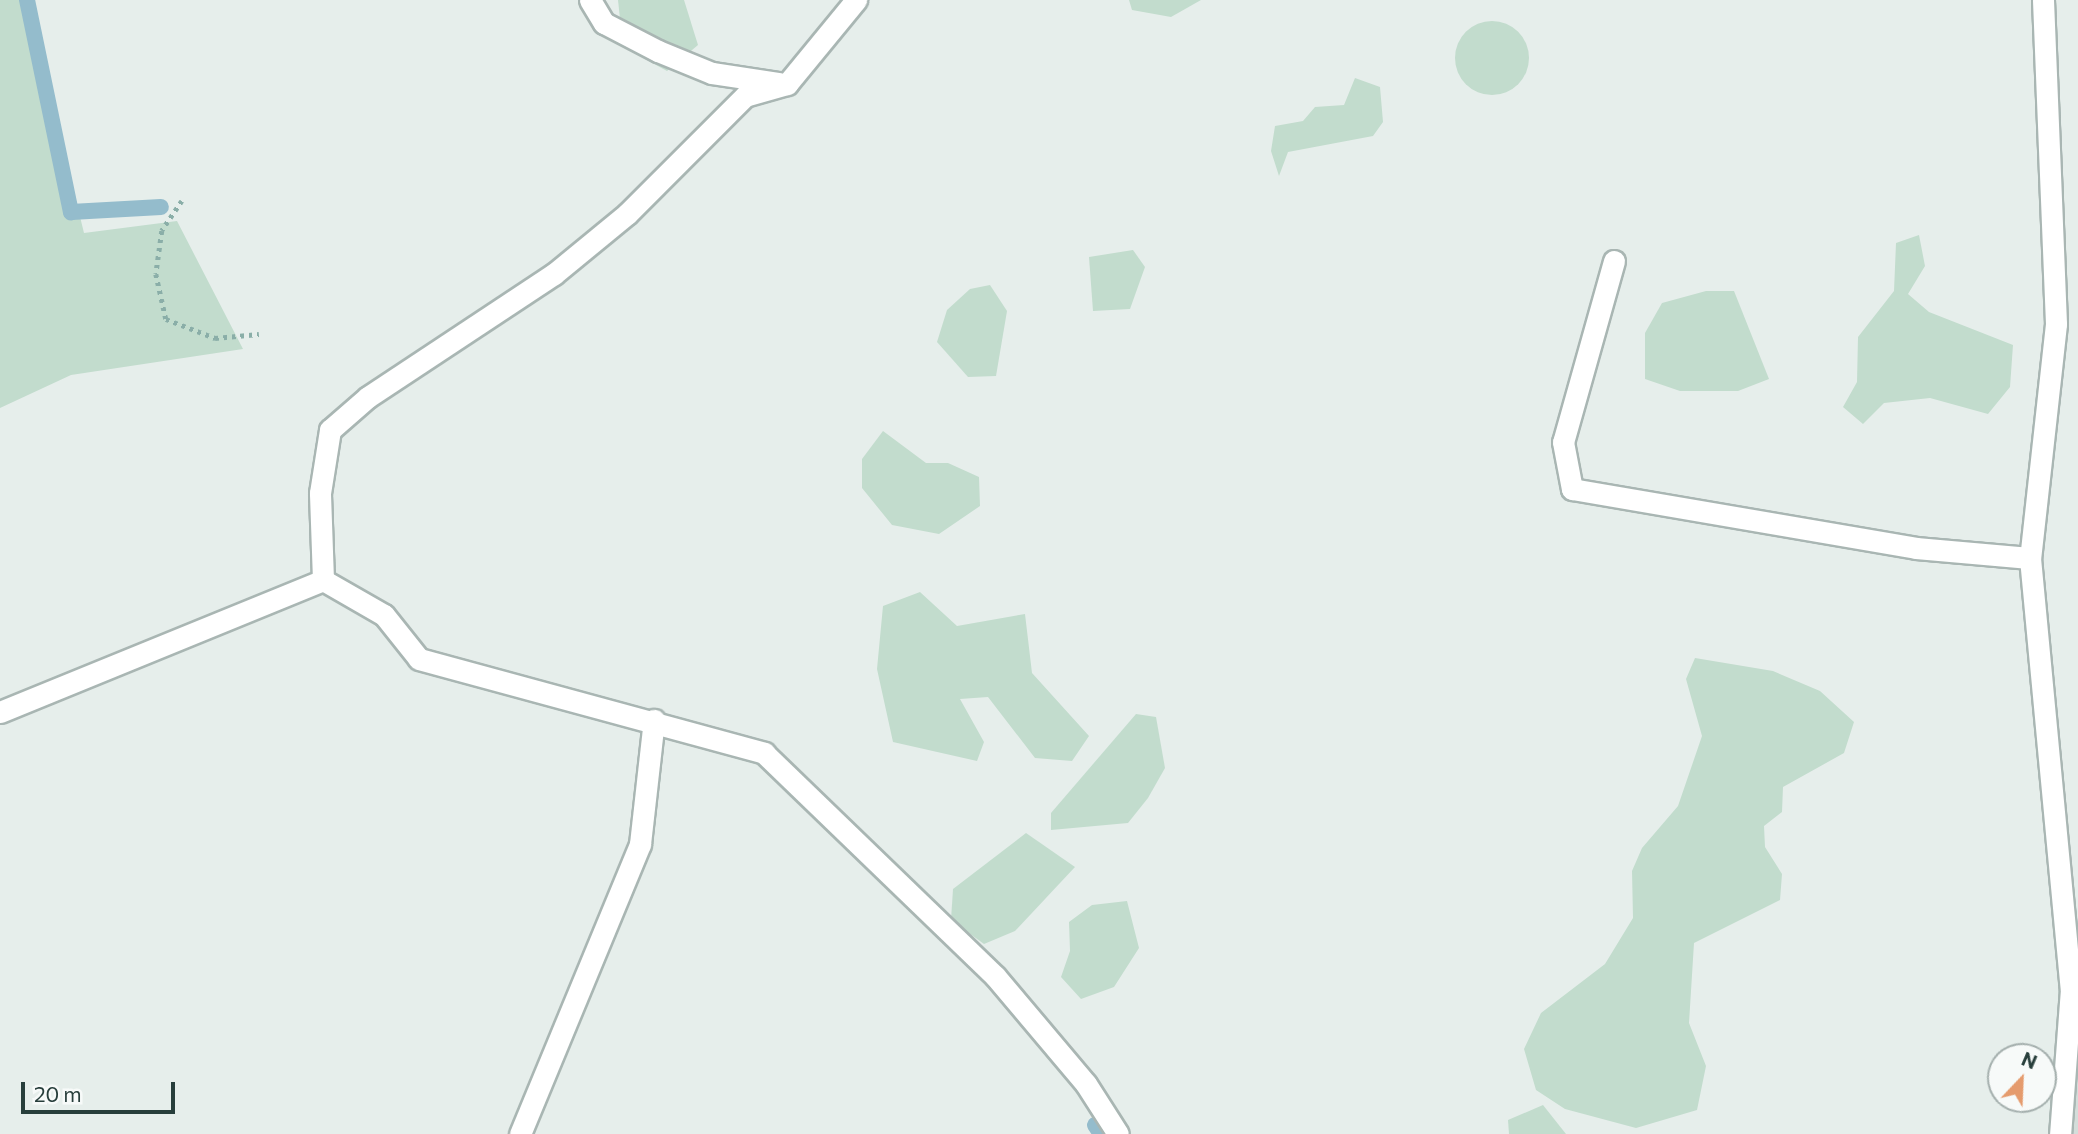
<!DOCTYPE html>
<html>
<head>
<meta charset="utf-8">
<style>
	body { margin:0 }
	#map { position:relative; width:2078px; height:1134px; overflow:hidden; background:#e6eeeb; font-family:Commissioner,sans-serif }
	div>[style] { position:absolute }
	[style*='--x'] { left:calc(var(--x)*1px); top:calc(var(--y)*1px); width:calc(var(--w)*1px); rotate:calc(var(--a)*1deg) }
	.built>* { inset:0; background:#d4ddda }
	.green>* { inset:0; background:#c2dccd }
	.round { border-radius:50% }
	.stream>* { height:16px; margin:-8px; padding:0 8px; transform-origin:8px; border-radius:8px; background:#94bccc }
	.path>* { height:4.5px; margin-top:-2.25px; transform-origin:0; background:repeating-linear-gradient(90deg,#8aaea8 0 3.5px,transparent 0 8.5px) }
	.roads { filter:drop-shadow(2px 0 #a9b6b3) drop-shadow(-2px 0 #a9b6b3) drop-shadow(0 2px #a9b6b3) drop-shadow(0 -2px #a9b6b3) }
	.minor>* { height:21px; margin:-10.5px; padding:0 10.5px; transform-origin:10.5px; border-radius:10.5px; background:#fff }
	span { translate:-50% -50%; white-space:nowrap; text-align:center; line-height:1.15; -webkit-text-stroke:5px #f7faf9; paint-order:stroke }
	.north { position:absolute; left:1987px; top:1043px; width:70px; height:70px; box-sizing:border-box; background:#f7faf9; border:2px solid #a4afad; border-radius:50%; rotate:23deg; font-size:19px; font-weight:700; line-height:28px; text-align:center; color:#273e3b }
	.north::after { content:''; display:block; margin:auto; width:24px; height:32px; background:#e59b6d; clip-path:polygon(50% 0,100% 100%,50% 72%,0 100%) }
	.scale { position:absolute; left:21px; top:1082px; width:154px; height:32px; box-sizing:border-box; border:4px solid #273e3b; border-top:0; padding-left:9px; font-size:21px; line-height:24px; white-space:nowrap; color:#273e3b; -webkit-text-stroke:5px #f7faf9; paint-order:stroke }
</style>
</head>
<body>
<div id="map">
	<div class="built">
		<i style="clip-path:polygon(2078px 1045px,2078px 1134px,2073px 1134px,2076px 1090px)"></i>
	</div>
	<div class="green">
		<i style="clip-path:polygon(0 0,27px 0,84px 233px,177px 221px,243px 349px,71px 375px,0 408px)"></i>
		<i style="clip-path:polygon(618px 0,684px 0,698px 45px,667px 71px,623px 47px)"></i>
		<i style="clip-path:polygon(1129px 0,1201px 0,1171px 17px,1132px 10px)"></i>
		<i class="round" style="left:1455px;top:21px;width:74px;height:74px"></i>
		<i style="clip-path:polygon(1355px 78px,1380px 87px,1383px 122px,1373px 136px,1288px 152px,1279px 176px,1271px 151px,1275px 126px,1303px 121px,1315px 107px,1344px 105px)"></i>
		<i style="clip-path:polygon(1919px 235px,1925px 266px,1908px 294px,1929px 312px,2013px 345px,2010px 387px,1988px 414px,1930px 398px,1884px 403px,1863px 424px,1843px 407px,1857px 382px,1858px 337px,1894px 291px,1896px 243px)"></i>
		<i style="clip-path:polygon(1133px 250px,1145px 267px,1130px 309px,1093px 311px,1089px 257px)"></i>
		<i style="clip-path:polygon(990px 285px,1007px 311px,996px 376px,968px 377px,937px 342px,947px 310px,970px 289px)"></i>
		<i style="clip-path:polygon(1706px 291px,1734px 291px,1769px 379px,1738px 391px,1680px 391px,1645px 379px,1645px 333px,1662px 303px)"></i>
		<i style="clip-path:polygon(883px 431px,926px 463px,948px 463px,979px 477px,980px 506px,939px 534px,892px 525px,862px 488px,862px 459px)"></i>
		<i style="clip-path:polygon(920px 592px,957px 626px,1025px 614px,1032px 673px,1089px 736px,1072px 761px,1035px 758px,988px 697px,960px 699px,984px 742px,977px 761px,893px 742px,877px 669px,883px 606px)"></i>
		<i style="clip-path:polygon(1695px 658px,1773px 671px,1820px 691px,1854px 722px,1844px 753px,1783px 787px,1782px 812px,1764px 826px,1765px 847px,1782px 874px,1780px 900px,1694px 943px,1689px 1023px,1706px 1066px,1697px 1110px,1636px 1128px,1565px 1109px,1536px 1090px,1524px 1049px,1541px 1013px,1605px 964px,1633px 918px,1632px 871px,1642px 848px,1678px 806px,1702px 736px,1686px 679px)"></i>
		<i style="clip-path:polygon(1136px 714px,1156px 717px,1165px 768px,1148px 798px,1128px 823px,1051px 830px,1051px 813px)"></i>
		<i style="clip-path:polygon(1026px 833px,1075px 867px,1015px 931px,984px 944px,951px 920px,953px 889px)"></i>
		<i style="clip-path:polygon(1127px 901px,1139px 948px,1114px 987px,1081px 999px,1061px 977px,1070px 951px,1069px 922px,1092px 905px)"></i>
		<i style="clip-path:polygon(1543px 1105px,1566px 1134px,1509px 1134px,1508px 1120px)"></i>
	</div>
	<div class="stream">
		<i style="--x:27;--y:0;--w:217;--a:78.3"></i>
		<i style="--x:71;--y:212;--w:90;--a:-3.2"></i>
		<i style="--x:1095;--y:1125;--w:11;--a:56"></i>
	</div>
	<div class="path">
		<i style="--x:182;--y:201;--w:36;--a:124"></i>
		<i style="--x:162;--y:231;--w:43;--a:97.9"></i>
		<i style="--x:156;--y:274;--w:46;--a:77.5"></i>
		<i style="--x:166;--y:319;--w:53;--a:21.2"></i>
		<i style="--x:215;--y:338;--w:44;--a:-5.2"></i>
	</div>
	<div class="roads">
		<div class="minor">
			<i style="--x:590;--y:0;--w:27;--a:59"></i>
			<i style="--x:604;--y:23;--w:61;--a:27.4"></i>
			<i style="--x:658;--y:51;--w:58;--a:22.2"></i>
			<i style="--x:712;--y:73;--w:68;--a:8.5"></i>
			<i style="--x:2043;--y:0;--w:324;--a:87.7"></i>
			<i style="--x:2056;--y:324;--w:235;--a:96.3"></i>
			<i style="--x:2030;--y:558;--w:433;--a:84.6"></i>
			<i style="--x:2071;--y:989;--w:145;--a:94.3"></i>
			<i style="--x:1614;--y:261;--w:188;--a:105.7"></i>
			<i style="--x:1563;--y:442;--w:48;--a:79.2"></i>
			<i style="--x:1572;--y:489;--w:349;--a:9.7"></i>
			<i style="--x:1916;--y:548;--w:114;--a:5"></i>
			<i style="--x:323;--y:580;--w:87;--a:-92"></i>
			<i style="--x:320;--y:493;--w:64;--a:-81"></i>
			<i style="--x:330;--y:430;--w:50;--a:-41"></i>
			<i style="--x:368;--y:397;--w:223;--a:-33.5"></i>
			<i style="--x:554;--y:274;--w:94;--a:-39.4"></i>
			<i style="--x:627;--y:214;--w:167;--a:-45"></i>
			<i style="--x:745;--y:96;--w:44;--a:-15.9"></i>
			<i style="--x:787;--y:84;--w:109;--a:-50.6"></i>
			<i style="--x:0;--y:712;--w:349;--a:-22.2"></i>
			<i style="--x:323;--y:580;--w:70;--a:29.8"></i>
			<i style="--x:384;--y:615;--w:56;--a:51.5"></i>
			<i style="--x:419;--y:659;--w:358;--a:15.2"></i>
			<i style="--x:764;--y:753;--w:321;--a:44"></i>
			<i style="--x:995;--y:976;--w:141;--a:49.9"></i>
			<i style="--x:1086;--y:1084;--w:59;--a:57.4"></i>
			<i style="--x:520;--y:1134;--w:314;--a:-67.5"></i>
			<i style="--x:640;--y:844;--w:125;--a:-83.6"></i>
		</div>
	</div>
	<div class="north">N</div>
	<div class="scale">20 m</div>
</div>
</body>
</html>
